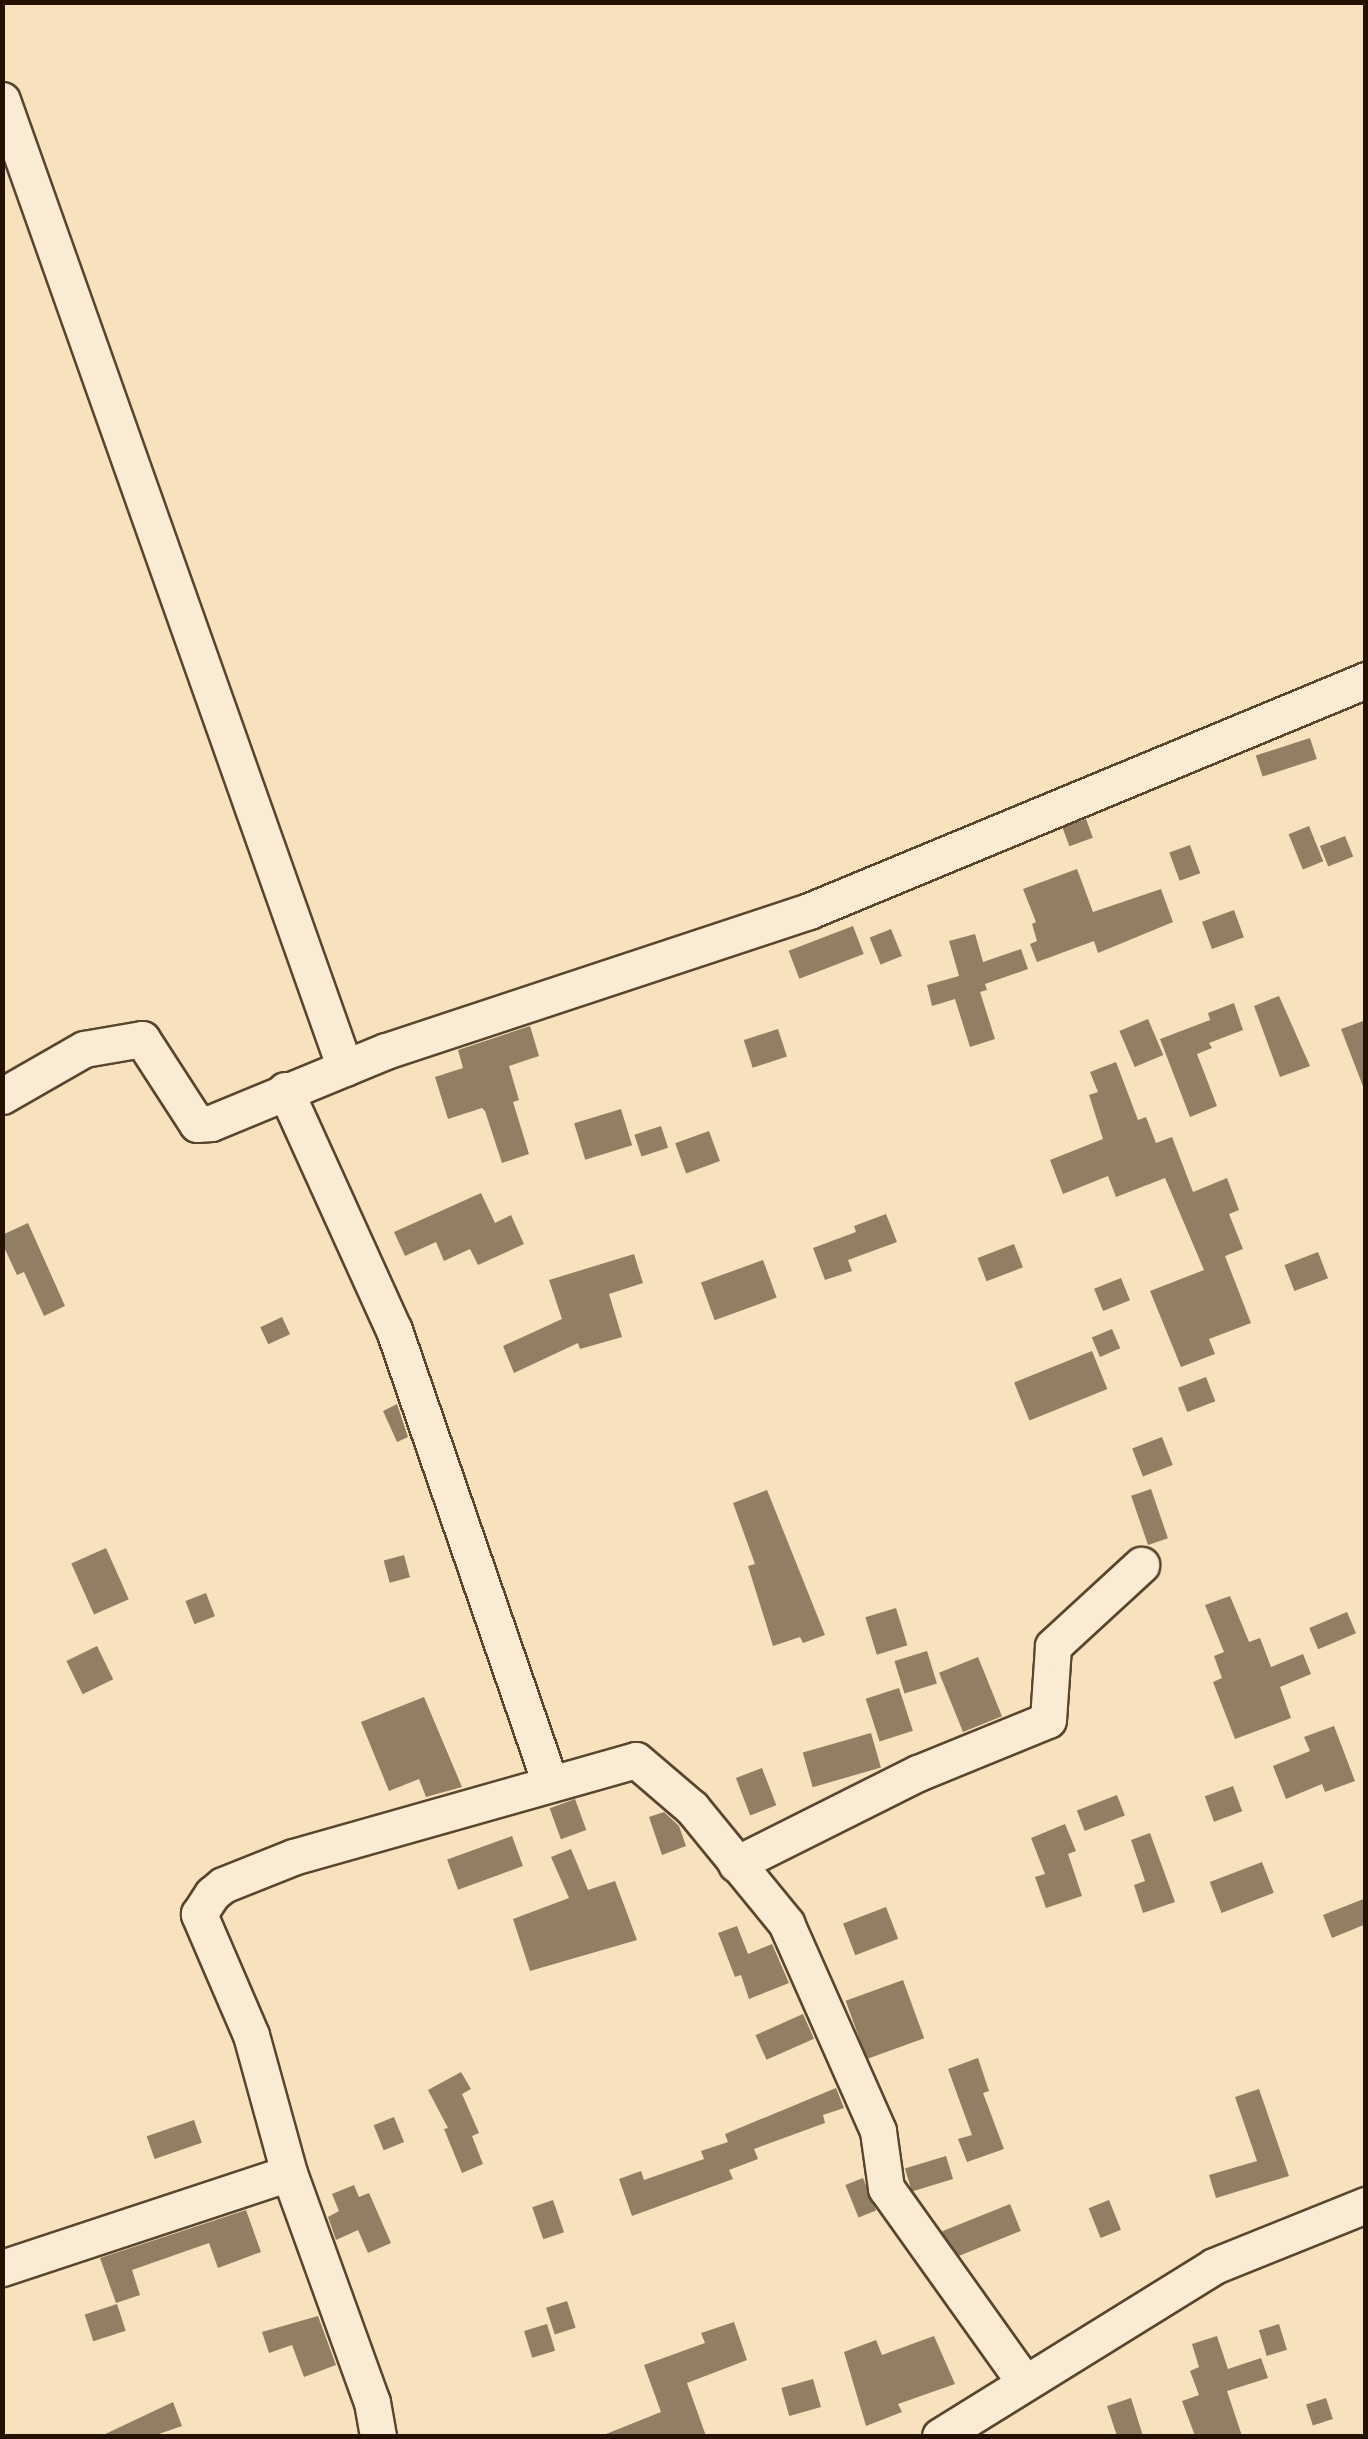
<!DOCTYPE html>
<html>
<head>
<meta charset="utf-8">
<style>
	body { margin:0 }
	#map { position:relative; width:1368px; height:2439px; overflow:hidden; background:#f7e2bd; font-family:Vollkorn,serif }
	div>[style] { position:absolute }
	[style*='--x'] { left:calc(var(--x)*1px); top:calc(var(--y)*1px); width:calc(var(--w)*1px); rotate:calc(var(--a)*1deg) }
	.building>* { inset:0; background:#927e62; transform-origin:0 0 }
	.roads { filter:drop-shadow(2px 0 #5a452f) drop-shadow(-2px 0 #5a452f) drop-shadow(0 2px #5a452f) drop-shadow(0 -2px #5a452f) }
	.minor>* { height:35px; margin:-17.5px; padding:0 17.5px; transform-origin:17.5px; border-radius:17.5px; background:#faecd4 }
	span { translate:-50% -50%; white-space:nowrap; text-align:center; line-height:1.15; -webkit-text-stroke:8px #faecd4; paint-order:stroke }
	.frame { position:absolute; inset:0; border:5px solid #251100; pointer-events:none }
</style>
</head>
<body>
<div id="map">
	<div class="building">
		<i style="left:1310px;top:738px;width:22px;height:57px;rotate:72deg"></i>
		<i style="left:1086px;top:819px;width:20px;height:25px;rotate:70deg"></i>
		<i style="left:1309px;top:826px;width:38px;height:22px;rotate:68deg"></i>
		<i style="left:1345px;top:836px;width:22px;height:27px;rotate:68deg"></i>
		<i style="left:1190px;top:845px;width:30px;height:22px;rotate:70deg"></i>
		<i style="clip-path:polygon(1077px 869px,1093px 912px,1161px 889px,1173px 922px,1098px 953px,1094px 941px,1037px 962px,1030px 944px,1037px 941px,1032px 924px,1036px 922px,1023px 889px)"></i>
		<i style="left:1234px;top:910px;width:29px;height:34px;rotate:70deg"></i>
		<i style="left:853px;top:926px;width:30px;height:69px;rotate:69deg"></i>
		<i style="left:891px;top:929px;width:29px;height:23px;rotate:68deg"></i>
		<i style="clip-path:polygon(975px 934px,983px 962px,1021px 949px,1028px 969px,985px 984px,987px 990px,980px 992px,995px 1039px,970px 1047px,955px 999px,932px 1006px,927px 985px,959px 976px,949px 941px)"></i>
		<i style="clip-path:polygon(1279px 996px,1310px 1066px,1280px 1077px,1254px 1006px)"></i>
		<i style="clip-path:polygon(1234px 1003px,1243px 1030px,1209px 1043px,1212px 1048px,1197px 1054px,1217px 1106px,1190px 1117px,1160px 1039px,1210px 1020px,1208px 1013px)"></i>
		<i style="left:1148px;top:1019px;width:39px;height:31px;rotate:67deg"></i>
		<i style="clip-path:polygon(1366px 1020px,1366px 1089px,1364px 1089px,1341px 1029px)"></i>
		<i style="clip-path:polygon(530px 1026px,539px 1056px,509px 1066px,519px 1100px,513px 1102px,529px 1154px,502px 1163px,485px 1111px,482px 1108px,448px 1119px,435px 1077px,463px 1068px,458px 1050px)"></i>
		<i style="left:778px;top:1029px;width:29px;height:36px;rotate:72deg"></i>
		<i style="clip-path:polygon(1116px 1062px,1138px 1120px,1146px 1117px,1156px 1143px,1172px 1137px,1193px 1192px,1227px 1178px,1239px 1210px,1229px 1214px,1243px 1249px,1225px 1256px,1251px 1323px,1209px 1339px,1215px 1354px,1181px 1367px,1150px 1291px,1204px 1270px,1165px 1178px,1116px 1197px,1108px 1176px,1063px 1194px,1050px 1160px,1103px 1139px,1089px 1095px,1098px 1092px,1090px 1072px)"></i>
		<i style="left:621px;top:1109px;width:38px;height:49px;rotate:73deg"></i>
		<i style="left:661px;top:1126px;width:23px;height:28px;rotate:72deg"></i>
		<i style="left:709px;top:1131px;width:32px;height:36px;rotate:70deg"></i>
		<i style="clip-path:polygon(481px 1193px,495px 1223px,511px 1215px,524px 1244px,478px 1265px,470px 1249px,444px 1261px,436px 1242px,405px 1256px,394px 1232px)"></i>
		<i style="clip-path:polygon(886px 1214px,897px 1242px,848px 1260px,852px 1271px,825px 1280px,813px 1248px,856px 1232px,854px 1226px)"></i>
		<i style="clip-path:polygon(28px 1223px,65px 1306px,44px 1316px,24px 1272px,17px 1275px,2px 1243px,2px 1235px)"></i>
		<i style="left:1014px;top:1244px;width:25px;height:39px;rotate:69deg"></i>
		<i style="left:1318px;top:1252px;width:28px;height:36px;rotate:69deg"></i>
		<i style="clip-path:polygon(634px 1254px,643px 1283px,609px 1294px,622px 1337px,580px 1349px,578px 1343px,514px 1373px,503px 1346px,562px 1319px,549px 1280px)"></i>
		<i style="left:763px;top:1260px;width:40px;height:66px;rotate:70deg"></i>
		<i style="left:1121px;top:1278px;width:24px;height:29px;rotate:68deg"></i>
		<i style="left:282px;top:1317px;width:19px;height:24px;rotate:65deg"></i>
		<i style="left:1112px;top:1329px;width:21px;height:22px;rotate:67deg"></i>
		<i style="left:1092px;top:1351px;width:41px;height:84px;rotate:68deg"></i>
		<i style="left:1206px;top:1377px;width:26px;height:30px;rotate:69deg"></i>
		<i style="clip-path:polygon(397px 1404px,408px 1437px,397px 1442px,383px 1411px)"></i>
		<i style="left:1162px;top:1437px;width:30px;height:32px;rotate:69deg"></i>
		<i style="left:1151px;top:1489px;width:52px;height:21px;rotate:71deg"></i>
		<i style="clip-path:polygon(767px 1490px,825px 1635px,803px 1643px,800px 1637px,773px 1646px,748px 1566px,755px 1564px,733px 1503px)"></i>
		<i style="left:106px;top:1548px;width:56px;height:38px;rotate:66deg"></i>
		<i style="left:404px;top:1555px;width:23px;height:21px;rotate:75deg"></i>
		<i style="left:206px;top:1593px;width:25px;height:22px;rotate:69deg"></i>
		<i style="clip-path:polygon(1230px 1596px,1249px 1642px,1260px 1638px,1271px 1667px,1303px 1654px,1311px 1674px,1280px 1687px,1291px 1718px,1235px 1739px,1213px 1682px,1222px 1678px,1214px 1656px,1224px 1652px,1205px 1605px)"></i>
		<i style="left:896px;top:1608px;width:39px;height:32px;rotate:73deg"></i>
		<i style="left:1347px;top:1612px;width:23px;height:41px;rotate:67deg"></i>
		<i style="left:97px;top:1646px;width:37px;height:34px;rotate:64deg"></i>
		<i style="left:927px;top:1651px;width:34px;height:34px;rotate:73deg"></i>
		<i style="left:978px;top:1657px;width:64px;height:42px;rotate:68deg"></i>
		<i style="left:899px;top:1688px;width:45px;height:35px;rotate:72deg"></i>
		<i style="clip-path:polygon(424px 1697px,462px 1787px,426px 1797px,419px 1779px,389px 1791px,361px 1722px)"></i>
		<i style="clip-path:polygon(1334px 1726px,1355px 1781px,1325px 1792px,1322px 1784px,1286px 1799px,1273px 1766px,1310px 1751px,1304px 1737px)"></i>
		<i style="left:871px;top:1733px;width:36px;height:71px;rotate:74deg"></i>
		<i style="left:762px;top:1768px;width:40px;height:28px;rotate:69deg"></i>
		<i style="left:1233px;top:1786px;width:27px;height:30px;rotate:70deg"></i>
		<i style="left:1117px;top:1795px;width:22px;height:43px;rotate:69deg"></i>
		<i style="left:575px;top:1799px;width:33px;height:27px;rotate:70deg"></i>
		<i style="clip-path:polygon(664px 1812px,679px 1826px,686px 1846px,662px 1855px,649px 1817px)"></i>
		<i style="clip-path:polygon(1065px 1824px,1076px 1851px,1068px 1854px,1082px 1896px,1046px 1908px,1035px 1877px,1045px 1874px,1031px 1838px)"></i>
		<i style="clip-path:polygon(1150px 1833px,1175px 1902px,1143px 1913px,1134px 1885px,1145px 1881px,1131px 1840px)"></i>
		<i style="left:512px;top:1836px;width:32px;height:69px;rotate:70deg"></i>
		<i style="clip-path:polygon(571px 1849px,588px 1890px,615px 1881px,637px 1940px,530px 1971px,513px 1919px,569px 1898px,551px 1857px)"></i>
		<i style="left:1262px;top:1862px;width:33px;height:56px;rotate:69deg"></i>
		<i style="clip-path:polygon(1366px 1898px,1366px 1924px,1332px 1938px,1323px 1915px)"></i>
		<i style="left:886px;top:1907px;width:34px;height:46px;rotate:69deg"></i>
		<i style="clip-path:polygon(737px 1926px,748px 1954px,772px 1944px,789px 1983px,749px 1999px,741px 1975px,735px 1977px,718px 1933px)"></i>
		<i style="left:903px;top:1980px;width:62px;height:61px;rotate:70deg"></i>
		<i style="left:803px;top:2014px;width:27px;height:52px;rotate:66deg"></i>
		<i style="clip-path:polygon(978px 2058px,989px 2091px,983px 2093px,1004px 2149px,967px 2162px,958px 2139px,972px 2135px,948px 2069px)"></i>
		<i style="clip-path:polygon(461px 2072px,471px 2089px,462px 2094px,479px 2133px,472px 2136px,483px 2164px,462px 2173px,444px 2129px,448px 2128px,428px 2090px)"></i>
		<i style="clip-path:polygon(836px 2088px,844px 2108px,823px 2115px,825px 2123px,754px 2149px,758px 2159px,729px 2170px,733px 2179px,632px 2216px,619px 2179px,641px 2171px,644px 2180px,704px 2159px,701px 2151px,728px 2142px,725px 2134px)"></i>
		<i style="clip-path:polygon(1259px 2089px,1289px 2176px,1216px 2198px,1209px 2175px,1257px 2161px,1235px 2097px)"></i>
		<i style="left:394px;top:2117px;width:27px;height:22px;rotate:68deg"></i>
		<i style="left:194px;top:2120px;width:24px;height:50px;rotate:71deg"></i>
		<i style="left:946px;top:2156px;width:24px;height:43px;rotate:73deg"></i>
		<i style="left:863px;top:2178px;width:35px;height:19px;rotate:68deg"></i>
		<i style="clip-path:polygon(354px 2185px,359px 2197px,369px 2193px,391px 2243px,368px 2253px,358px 2230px,336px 2240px,328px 2217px,339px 2211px,332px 2194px)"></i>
		<i style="left:553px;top:2200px;width:34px;height:22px;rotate:71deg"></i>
		<i style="left:1109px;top:2200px;width:32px;height:22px;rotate:68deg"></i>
		<i style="left:1010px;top:2204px;width:29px;height:73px;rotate:68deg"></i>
		<i style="clip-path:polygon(246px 2210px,261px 2252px,218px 2268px,209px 2243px,132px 2270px,140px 2295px,116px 2303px,100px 2258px)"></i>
		<i style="left:567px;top:2301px;width:28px;height:22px;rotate:72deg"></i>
		<i style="left:117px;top:2304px;width:28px;height:34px;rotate:72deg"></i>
		<i style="clip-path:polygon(318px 2316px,336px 2365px,304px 2377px,292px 2345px,269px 2353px,262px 2332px)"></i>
		<i style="clip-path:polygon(734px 2322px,747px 2360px,687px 2383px,706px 2436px,601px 2436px,661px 2412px,644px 2365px,705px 2343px,701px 2333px)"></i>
		<i style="left:547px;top:2324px;width:28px;height:24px;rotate:73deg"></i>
		<i style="left:1279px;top:2324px;width:27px;height:21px;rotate:73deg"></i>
		<i style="clip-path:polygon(934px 2336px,955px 2384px,898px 2404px,902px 2412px,866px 2426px,844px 2352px,876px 2340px,882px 2355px)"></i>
		<i style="clip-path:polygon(1217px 2336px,1228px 2369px,1261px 2358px,1268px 2378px,1227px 2391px,1242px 2436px,1195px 2436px,1182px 2401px,1199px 2395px,1190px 2371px,1199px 2367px,1192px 2344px)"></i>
		<i style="left:813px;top:2379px;width:29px;height:33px;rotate:74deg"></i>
		<i style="clip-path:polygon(1131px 2398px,1143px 2436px,1117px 2436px,1107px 2406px)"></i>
		<i style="left:1326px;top:2398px;width:22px;height:21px;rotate:72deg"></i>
		<i style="clip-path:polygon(173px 2402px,182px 2426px,153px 2436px,101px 2436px)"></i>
	</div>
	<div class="roads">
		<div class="minor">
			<i style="--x:2;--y:100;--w:1027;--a:70.49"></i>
			<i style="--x:285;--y:1090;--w:264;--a:65.6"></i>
			<i style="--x:394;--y:1330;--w:480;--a:71"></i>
			<i style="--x:2;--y:1096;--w:95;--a:-29.8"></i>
			<i style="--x:84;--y:1049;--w:59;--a:-9.8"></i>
			<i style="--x:142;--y:1039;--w:101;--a:57.1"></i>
			<i style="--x:197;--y:1124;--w:14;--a:-4"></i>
			<i style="--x:211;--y:1123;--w:189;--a:-22.4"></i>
			<i style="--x:386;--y:1051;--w:446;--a:-18.3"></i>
			<i style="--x:809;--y:911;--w:603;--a:-22.52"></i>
			<i style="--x:736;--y:1864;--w:203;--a:-26.6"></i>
			<i style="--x:918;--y:1773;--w:140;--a:-22.2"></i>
			<i style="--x:1048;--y:1720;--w:74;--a:-86.1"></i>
			<i style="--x:1053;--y:1646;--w:120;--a:-42.6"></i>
			<i style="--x:289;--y:2173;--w:143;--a:-105.4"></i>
			<i style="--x:251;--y:2035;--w:132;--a:-113.3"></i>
			<i style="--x:199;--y:1914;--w:24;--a:-57"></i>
			<i style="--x:212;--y:1894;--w:14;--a:-39"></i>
			<i style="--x:223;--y:1885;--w:75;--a:-21.8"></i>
			<i style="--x:293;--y:1857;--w:356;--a:-15.8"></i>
			<i style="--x:636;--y:1760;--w:74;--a:40.6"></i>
			<i style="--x:692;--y:1808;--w:149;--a:50.7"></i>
			<i style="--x:786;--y:1923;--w:227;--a:66.1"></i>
			<i style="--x:878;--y:2131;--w:58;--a:82"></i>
			<i style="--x:886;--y:2188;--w:239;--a:54.5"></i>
			<i style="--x:2;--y:2268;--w:302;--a:-18.3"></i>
			<i style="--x:289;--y:2173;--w:244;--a:70.1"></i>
			<i style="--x:372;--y:2402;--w:35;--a:80"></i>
			<i style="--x:940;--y:2436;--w:322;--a:-31.8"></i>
			<i style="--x:1214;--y:2266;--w:164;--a:-21.9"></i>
		</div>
	</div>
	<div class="frame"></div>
</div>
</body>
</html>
